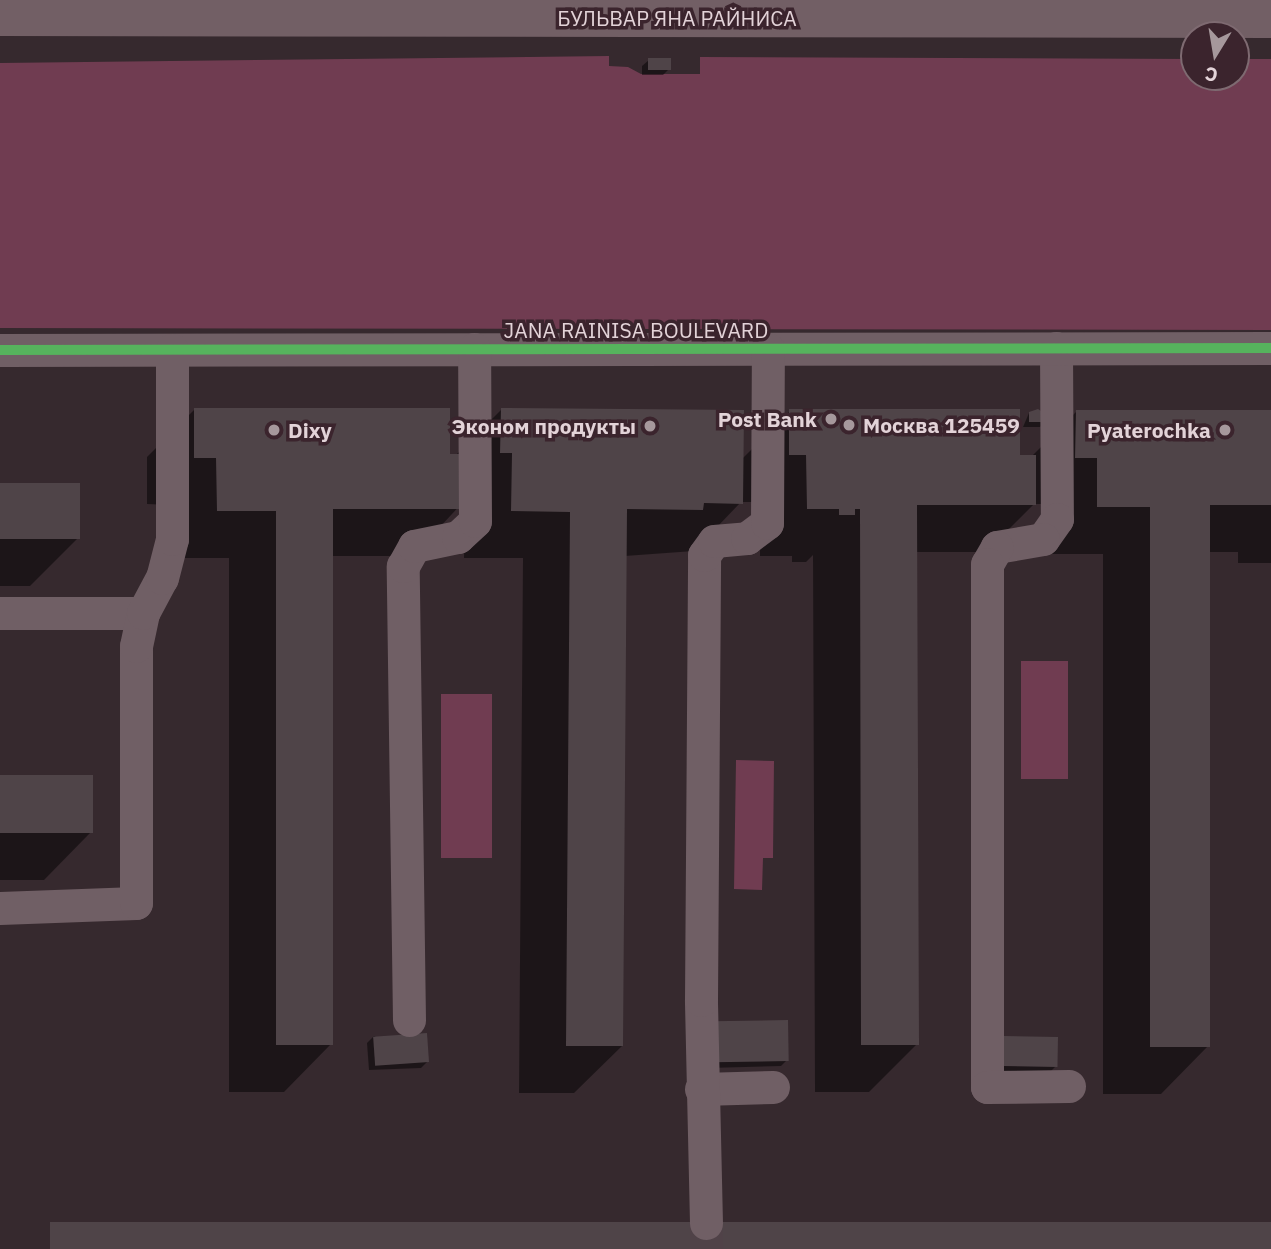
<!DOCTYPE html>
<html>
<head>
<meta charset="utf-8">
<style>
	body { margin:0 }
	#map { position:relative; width:1271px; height:1249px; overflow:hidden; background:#36292e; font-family:"IBM Plex Sans",sans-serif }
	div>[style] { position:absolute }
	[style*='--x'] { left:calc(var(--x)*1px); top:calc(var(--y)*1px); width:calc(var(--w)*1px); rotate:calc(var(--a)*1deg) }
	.green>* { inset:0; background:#703c51; transform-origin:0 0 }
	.shadow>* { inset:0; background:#0007; transform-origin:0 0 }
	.building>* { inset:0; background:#4f4448; transform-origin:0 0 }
	.minor-tunnel>* { height:33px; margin-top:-16.5px; transform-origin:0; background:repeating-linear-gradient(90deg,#504248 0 33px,transparent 0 50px) }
	.minor>* { height:33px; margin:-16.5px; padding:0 16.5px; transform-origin:16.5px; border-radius:16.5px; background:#705f65 }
	.major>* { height:38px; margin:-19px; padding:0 19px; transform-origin:19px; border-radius:19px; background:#725f65 }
	.cycleway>* { height:10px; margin:-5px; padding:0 5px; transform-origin:5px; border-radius:5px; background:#56b35d }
	.dots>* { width:19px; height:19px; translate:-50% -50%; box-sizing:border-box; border:4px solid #3b242d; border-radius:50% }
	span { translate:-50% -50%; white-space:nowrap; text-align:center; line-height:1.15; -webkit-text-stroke:7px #3b242d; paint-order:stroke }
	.street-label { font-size:21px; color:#e3d3d8 }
	.poi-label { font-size:21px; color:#e3d3d8; font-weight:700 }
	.right { translate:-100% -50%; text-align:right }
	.left { translate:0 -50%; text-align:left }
	.north { position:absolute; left:1180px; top:21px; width:70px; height:70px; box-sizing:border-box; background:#3b242d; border:2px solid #7e6a71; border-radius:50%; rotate:191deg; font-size:19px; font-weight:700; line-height:28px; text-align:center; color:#e3d3d8 }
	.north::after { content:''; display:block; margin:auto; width:24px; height:32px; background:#a6989c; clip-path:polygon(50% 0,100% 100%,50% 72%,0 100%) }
</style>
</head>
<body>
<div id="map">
	<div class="green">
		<i style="clip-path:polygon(609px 56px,609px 66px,628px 67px,641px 74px,700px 74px,700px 57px,1194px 59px,1194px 77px,1236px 77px,1236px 59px,1271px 59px,1271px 330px,0 328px,0 63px)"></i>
		<i style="left:1021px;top:661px;width:47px;height:118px"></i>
		<i style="left:441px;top:694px;width:51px;height:164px"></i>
		<i style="clip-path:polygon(736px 760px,774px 761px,773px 858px,763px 858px,762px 890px,734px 889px)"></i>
	</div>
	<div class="shadow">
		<i style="clip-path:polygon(649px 60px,669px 69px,663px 75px,642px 75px,642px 66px)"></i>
		<i style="clip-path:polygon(195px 409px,455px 456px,501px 410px,742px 459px,790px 411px,1018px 456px,1032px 456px,1076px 412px,1271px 412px,1271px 563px,1238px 563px,1238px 552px,1208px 552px,1208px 1046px,1161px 1094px,1103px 1094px,1103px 554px,1051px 554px,1050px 504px,1034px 504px,986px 552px,915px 552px,917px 1044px,869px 1092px,815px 1092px,813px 555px,806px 562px,792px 562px,792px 556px,760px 556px,760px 502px,741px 502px,694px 551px,625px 556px,622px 1046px,574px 1093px,519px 1093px,523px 558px,464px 558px,465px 500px,413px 556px,331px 556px,331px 1044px,284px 1092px,229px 1092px,229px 558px,170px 558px,170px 505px,147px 504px,147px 457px)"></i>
		<i style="clip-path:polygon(1029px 413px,1046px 421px,1040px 427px,1023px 427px)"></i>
		<i style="clip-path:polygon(0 485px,78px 538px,30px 586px,0 586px)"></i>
		<i style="clip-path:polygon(0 777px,91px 832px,44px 880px,0 880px)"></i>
		<i style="clip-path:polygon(707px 1030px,787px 1060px,781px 1066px,708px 1068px)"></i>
		<i style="clip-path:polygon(374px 1036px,427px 1062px,421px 1068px,369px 1070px,367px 1043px)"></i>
		<i style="clip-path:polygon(998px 1044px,1056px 1066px,1050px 1072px,998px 1072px)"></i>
		<i style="left:51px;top:1224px;width:1220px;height:35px"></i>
	</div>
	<div class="building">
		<i style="left:648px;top:58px;width:23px;height:12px"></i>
		<i style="clip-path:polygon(194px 408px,450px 408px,450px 454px,462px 454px,462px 509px,333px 509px,333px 1045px,276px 1045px,276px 511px,217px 511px,216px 458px,194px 458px)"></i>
		<i style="clip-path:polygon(501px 408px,744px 410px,743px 504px,704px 503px,703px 510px,627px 509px,623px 1046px,566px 1046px,570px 512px,511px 511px,512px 453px,500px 453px)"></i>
		<i style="clip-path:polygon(789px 409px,1020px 409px,1020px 455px,1036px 455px,1036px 505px,917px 505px,919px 1045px,861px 1045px,860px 509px,855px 509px,855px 515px,839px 515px,839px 509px,807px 509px,806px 455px,789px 455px)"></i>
		<i style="clip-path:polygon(1038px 409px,1041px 411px,1048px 422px,1029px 422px,1029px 412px)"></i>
		<i style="clip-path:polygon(1076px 410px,1271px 410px,1271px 505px,1210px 505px,1210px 1047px,1150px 1047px,1150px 507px,1097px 507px,1097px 458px,1075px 458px)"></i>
		<i style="left:0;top:483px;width:80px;height:56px"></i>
		<i style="left:0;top:775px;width:93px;height:58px"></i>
		<i style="left:788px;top:1020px;width:41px;height:76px;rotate:89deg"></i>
		<i style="left:427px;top:1033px;width:29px;height:54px;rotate:86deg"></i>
		<i style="left:1003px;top:1036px;width:55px;height:30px;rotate:1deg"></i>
		<i style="left:50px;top:1222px;width:1221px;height:27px"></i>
	</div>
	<div class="minor-tunnel">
		<i style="--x:706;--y:1223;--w:26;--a:88"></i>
	</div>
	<div class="minor">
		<i style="--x:1056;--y:348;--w:171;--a:89.7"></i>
		<i style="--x:1057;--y:519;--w:24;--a:125"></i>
		<i style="--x:1043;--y:539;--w:47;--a:170.1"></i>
		<i style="--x:997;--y:547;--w:20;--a:120"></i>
		<i style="--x:987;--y:564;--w:523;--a:90"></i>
		<i style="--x:987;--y:1087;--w:82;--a:-0.7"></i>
		<i style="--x:0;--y:350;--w:1271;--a:-0.09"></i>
		<i style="--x:0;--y:613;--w:143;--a:0"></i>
		<i style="--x:0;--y:908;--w:136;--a:-2.1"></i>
		<i style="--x:136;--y:903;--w:257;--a:-90"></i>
		<i style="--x:136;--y:646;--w:34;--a:-78"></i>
		<i style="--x:143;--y:613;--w:40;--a:-62"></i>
		<i style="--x:162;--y:578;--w:40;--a:-75.6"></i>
		<i style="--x:172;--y:539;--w:189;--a:-90"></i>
		<i style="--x:409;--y:1020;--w:454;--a:-90.8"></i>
		<i style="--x:403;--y:566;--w:23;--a:-61"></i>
		<i style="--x:414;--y:546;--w:45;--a:-11.6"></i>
		<i style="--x:458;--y:537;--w:23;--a:-43"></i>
		<i style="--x:475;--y:521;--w:172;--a:-90.3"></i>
		<i style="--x:701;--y:1089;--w:72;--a:-1.6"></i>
		<i style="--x:706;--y:1223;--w:223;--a:-91.3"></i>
		<i style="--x:701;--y:1000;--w:445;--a:-89.6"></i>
		<i style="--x:704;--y:555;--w:17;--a:-54"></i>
		<i style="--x:714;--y:541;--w:33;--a:-5"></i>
		<i style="--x:747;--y:538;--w:25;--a:-37"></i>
		<i style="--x:767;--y:523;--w:174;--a:-89.7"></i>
	</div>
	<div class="major">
		<i style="--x:0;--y:17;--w:1271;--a:0.09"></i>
	</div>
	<div class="cycleway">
		<i style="--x:0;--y:350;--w:1271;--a:-0.09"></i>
	</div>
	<div class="dots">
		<i style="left:831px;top:419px;background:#a6989c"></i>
		<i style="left:849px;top:425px;background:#a6989c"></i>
		<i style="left:650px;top:426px;background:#a6989c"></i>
		<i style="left:274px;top:430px;background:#a6989c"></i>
		<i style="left:1225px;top:430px;background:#a6989c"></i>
	</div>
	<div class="street-label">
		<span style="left:677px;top:18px">БУЛЬВАР ЯНА РАЙНИСА</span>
		<span style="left:636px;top:330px">JANA RAINISA BOULEVARD</span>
	</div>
	<div class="poi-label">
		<span class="right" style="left:817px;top:419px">Post Bank</span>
		<span class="left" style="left:863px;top:425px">Москва 125459</span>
		<span class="right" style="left:636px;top:426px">Эконом продукты</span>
		<span class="left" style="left:288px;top:430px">Dixy</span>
		<span class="right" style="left:1211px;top:430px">Pyaterochka</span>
	</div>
	<div class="north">С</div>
</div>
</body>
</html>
